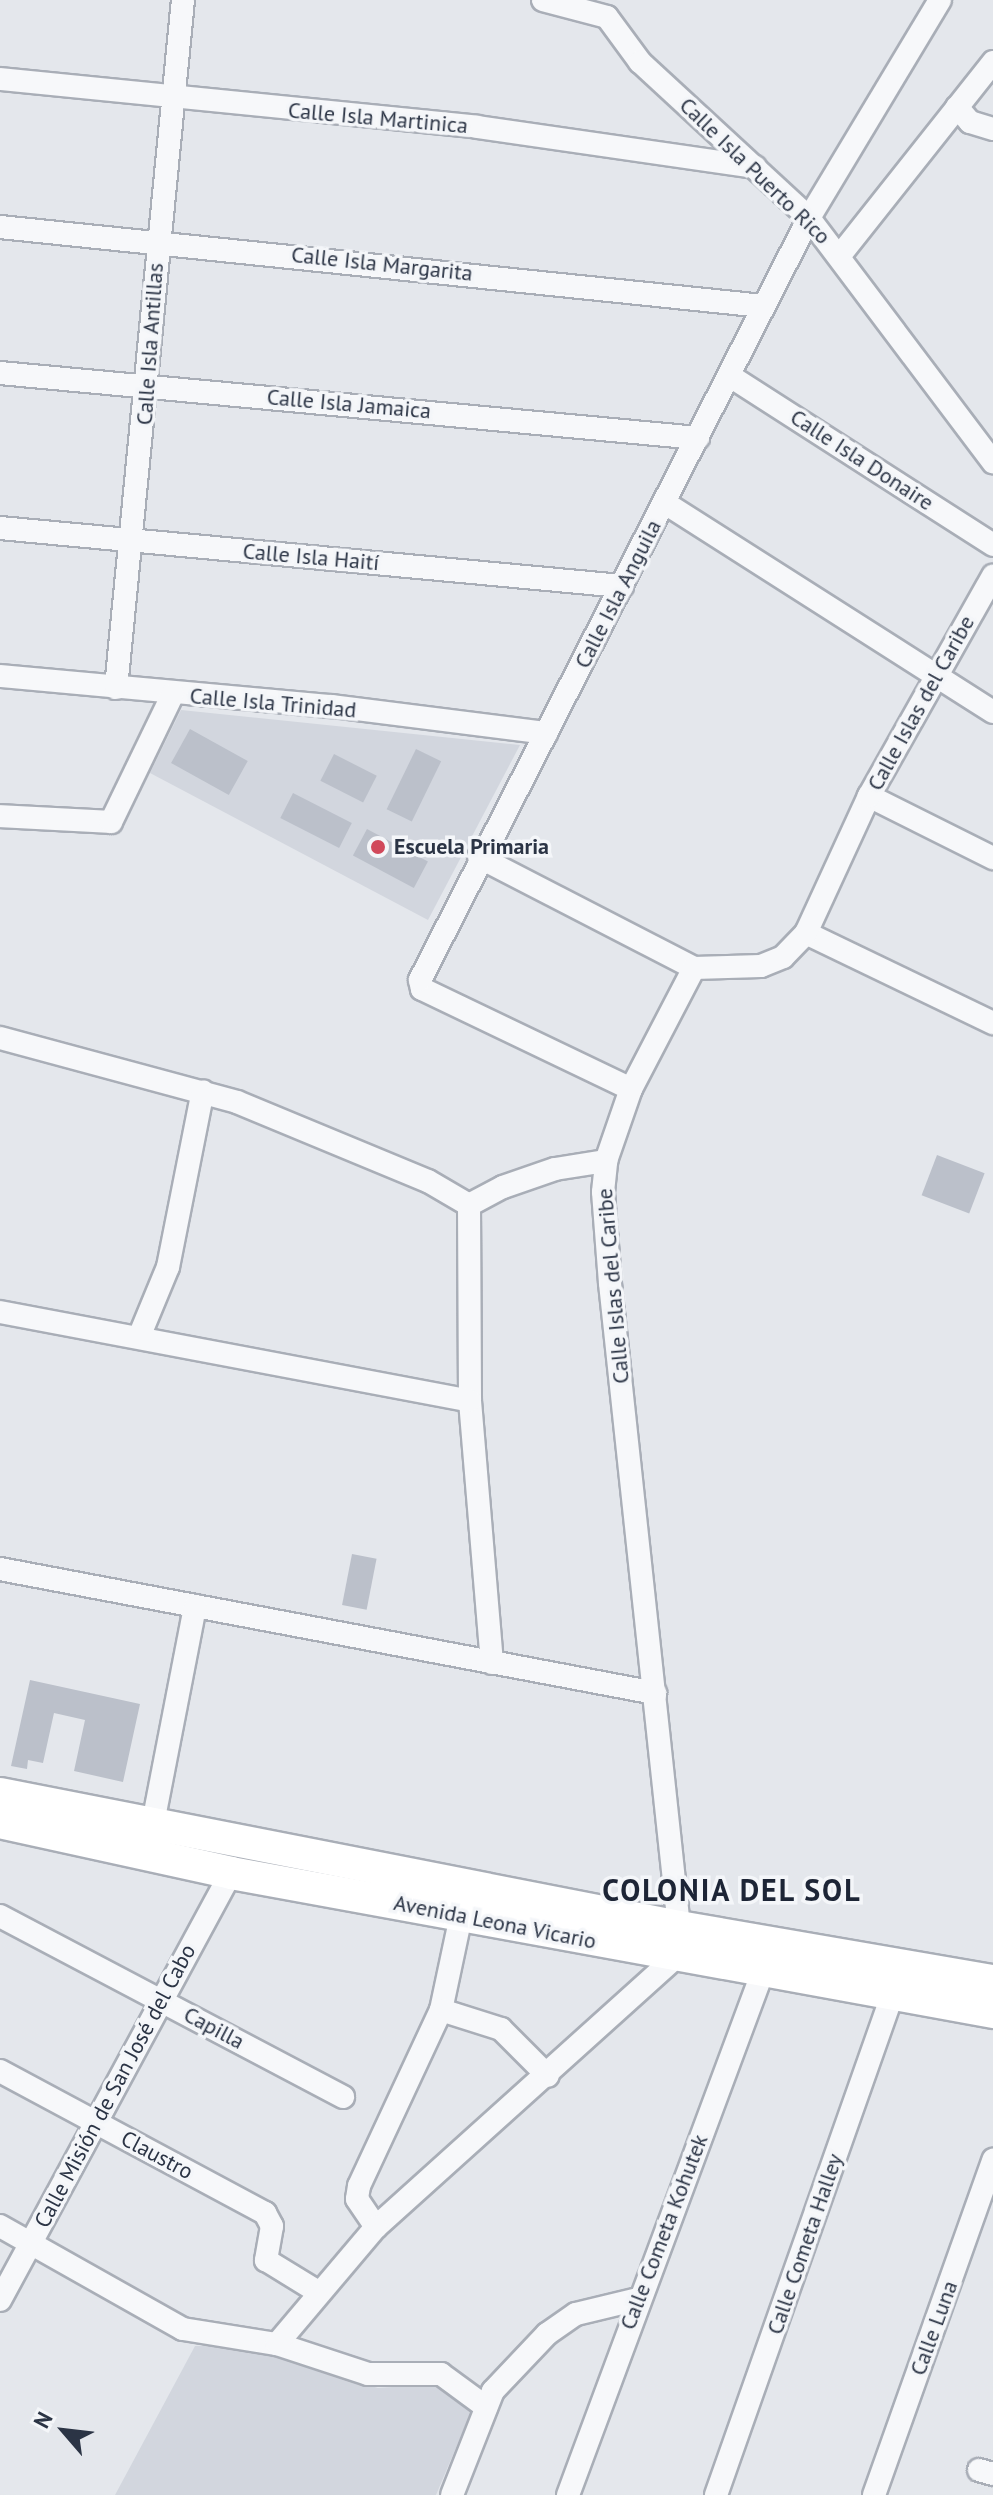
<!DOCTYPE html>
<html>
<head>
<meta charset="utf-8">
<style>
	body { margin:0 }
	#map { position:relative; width:993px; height:2495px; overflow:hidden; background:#e4e7ec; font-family:"PT Sans",sans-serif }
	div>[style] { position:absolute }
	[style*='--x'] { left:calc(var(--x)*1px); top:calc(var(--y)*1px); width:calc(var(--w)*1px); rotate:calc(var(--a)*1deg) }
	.built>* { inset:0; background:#d2d6de }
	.building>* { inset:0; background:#bbc0ca; transform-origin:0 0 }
	.roads { filter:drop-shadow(2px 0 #a9aeb7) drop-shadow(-2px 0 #a9aeb7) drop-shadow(0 2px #a9aeb7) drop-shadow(0 -2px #a9aeb7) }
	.street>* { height:22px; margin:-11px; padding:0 11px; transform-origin:11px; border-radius:11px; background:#f7f8fa }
	.secondary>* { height:32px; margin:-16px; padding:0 16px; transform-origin:16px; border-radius:16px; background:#fff }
	.dots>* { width:22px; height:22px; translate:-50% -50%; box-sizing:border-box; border:4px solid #f4f6f9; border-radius:50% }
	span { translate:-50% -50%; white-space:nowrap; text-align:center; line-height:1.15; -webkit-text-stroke:7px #f4f6f9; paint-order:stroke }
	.street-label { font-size:22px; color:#2b3445 }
	.poi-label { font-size:22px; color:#2b3445; font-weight:700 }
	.left { translate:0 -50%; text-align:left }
	.district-label { font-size:30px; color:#1d2536; font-weight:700; letter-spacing:2px }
	.north { position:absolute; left:24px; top:2391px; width:80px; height:80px; -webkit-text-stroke:6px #f4f6f9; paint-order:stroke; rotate:298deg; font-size:22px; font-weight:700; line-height:32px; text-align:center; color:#2b3445 }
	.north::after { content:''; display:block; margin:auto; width:28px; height:36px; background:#2b3445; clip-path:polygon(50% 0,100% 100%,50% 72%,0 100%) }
</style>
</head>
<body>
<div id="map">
	<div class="built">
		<i style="clip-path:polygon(181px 710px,520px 745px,428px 920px,150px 773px)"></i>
		<i style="clip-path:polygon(195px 2346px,241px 2346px,378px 2388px,435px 2384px,471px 2412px,436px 2495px,115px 2495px)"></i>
	</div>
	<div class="building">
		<i style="left:190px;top:729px;width:66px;height:39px;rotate:29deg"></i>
		<i style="left:416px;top:749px;width:28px;height:67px;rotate:26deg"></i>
		<i style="left:334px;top:754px;width:48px;height:30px;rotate:27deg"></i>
		<i style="left:293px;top:793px;width:66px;height:28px;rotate:27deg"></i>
		<i style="left:367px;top:829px;width:69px;height:30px;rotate:28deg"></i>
		<i style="left:937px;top:1155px;width:51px;height:43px;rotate:21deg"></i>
		<i style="left:352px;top:1554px;width:25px;height:52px;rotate:11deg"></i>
		<i style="clip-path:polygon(30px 1680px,140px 1704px,123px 1782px,74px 1771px,85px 1720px,54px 1713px,43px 1763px,28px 1760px,27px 1769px,11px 1766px)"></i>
	</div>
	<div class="roads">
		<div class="street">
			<i style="--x:543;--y:0;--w:66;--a:14.9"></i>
			<i style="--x:607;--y:17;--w:56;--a:53.7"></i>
			<i style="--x:640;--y:62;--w:230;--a:42.7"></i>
			<i style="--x:809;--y:218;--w:306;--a:53"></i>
			<i style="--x:0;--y:79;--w:479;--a:5.7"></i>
			<i style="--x:477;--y:127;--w:281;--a:8.2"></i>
			<i style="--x:957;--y:107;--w:20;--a:49"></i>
			<i style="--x:970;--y:122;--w:24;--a:17"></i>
			<i style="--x:0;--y:227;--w:767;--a:5.91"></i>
			<i style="--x:841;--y:254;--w:245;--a:-51.6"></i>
			<i style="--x:0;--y:373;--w:701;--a:5.32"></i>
			<i style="--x:730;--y:376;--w:313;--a:32.7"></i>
			<i style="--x:665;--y:503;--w:389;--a:32.5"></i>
			<i style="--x:0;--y:528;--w:625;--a:5.33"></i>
			<i style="--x:0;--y:676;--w:333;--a:5.2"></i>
			<i style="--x:332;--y:706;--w:216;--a:7.2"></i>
			<i style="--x:116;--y:688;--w:691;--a:-84.44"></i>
			<i style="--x:869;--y:796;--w:139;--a:26.6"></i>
			<i style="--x:0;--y:816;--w:111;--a:3.1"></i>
			<i style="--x:111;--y:822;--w:142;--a:-64.2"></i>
			<i style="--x:479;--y:857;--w:242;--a:27.3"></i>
			<i style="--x:806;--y:933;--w:208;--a:25.7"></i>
			<i style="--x:0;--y:1038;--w:245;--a:15.1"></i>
			<i style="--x:237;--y:1102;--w:207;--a:22.5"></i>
			<i style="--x:428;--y:1181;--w:48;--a:30.3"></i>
			<i style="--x:631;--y:1089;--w:232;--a:-154.4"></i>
			<i style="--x:422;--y:989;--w:9;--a:-103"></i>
			<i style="--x:420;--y:980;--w:856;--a:-62.96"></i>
			<i style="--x:809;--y:218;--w:254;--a:-59"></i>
			<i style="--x:469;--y:1205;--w:196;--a:89.7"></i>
			<i style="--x:470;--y:1401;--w:263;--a:85.2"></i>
			<i style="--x:469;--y:1205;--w:38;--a:-28"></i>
			<i style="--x:503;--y:1187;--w:55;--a:-19.1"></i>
			<i style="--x:555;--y:1169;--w:52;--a:-8.9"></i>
			<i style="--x:0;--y:1312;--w:478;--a:10.7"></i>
			<i style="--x:139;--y:1337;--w:76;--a:-67.5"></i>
			<i style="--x:168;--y:1267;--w:179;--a:-78.8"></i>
			<i style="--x:0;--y:1569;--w:667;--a:10.72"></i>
			<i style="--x:153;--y:1823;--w:221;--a:-79"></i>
			<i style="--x:0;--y:1916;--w:388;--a:27.8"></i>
			<i style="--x:461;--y:1916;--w:96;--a:102"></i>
			<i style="--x:441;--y:2010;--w:194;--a:115"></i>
			<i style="--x:359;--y:2186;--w:13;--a:99"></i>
			<i style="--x:357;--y:2199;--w:34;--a:56"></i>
			<i style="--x:376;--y:2227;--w:405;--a:-42"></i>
			<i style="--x:677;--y:1956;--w:29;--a:-86"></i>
			<i style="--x:679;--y:1927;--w:648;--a:-96.12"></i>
			<i style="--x:610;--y:1283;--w:91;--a:-94.4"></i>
			<i style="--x:603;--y:1192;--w:31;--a:-84"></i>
			<i style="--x:606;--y:1161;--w:76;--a:-70.9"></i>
			<i style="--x:631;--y:1089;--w:136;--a:-62.5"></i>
			<i style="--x:694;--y:968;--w:67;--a:-1.7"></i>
			<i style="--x:761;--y:966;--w:24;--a:-22"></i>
			<i style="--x:783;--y:957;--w:33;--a:-46"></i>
			<i style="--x:806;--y:933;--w:151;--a:-65.3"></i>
			<i style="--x:869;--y:796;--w:253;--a:-60.6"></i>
			<i style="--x:441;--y:2010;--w:63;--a:17.6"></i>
			<i style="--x:501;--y:2029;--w:66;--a:45"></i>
			<i style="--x:0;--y:2071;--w:301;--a:28.2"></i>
			<i style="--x:265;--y:2213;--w:15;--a:62"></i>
			<i style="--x:272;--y:2226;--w:35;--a:100"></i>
			<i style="--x:266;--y:2260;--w:61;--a:31.6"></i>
			<i style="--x:0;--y:2226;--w:210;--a:29.4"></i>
			<i style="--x:183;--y:2329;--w:95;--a:9.1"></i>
			<i style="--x:277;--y:2344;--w:96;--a:18.2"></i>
			<i style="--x:368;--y:2374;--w:73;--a:0"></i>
			<i style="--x:441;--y:2374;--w:56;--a:36.3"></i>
			<i style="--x:0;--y:2300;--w:485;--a:-61.6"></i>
			<i style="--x:277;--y:2344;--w:153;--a:-49.8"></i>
			<i style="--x:979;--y:2470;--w:15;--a:16"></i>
			<i style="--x:452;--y:2495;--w:112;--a:-68.5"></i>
			<i style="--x:493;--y:2391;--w:79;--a:-46.5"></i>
			<i style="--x:547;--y:2334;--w:35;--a:-35"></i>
			<i style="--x:576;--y:2314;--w:64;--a:-13.6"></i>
			<i style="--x:568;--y:2495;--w:559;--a:-69.59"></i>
			<i style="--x:716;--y:2495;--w:532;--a:-70.58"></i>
			<i style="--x:874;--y:2495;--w:356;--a:-70.4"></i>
		</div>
		<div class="secondary">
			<i style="--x:0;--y:1794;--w:692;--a:11.08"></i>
			<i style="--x:679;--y:1927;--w:319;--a:9.8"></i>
			<i style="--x:0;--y:1822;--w:237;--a:12.4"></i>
			<i style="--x:231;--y:1873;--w:775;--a:10.34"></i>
		</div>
	</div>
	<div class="dots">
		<i style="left:378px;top:847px;background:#d1495b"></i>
	</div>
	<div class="street-label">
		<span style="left:378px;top:118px;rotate:5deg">Calle Isla Martinica</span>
		<span style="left:755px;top:171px;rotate:44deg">Calle Isla Puerto Rico</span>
		<span style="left:382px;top:264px;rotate:6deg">Calle Isla Margarita</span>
		<span style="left:150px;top:344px;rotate:-86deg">Calle Isla Antillas</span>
		<span style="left:349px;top:404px;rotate:5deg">Calle Isla Jamaica</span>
		<span style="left:862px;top:460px;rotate:33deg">Calle Isla Donaire</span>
		<span style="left:311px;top:557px;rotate:5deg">Calle Isla Haití</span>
		<span style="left:618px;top:594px;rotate:-63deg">Calle Isla Anguila</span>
		<span style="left:273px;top:703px;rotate:5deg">Calle Isla Trinidad</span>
		<span style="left:921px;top:703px;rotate:-61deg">Calle Islas del Caribe</span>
		<span style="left:613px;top:1286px;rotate:-95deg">Calle Islas del Caribe</span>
		<span style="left:495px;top:1922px;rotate:11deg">Avenida Leona Vicario</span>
		<span style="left:214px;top:2028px;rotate:28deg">Capilla</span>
		<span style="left:115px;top:2086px;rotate:-62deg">Calle Misión de San José del Cabo</span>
		<span style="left:157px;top:2155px;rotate:28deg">Claustro</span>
		<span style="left:664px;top:2232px;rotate:-69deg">Calle Cometa Kohutek</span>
		<span style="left:805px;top:2244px;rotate:-71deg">Calle Cometa Halley</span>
		<span style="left:934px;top:2328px;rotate:-70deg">Calle Luna</span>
	</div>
	<div class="poi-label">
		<span class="left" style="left:394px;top:847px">Escuela Primaria</span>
	</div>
	<div class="district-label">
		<span style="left:732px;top:1890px">COLONIA DEL SOL</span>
	</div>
	<div class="north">N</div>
</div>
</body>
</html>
